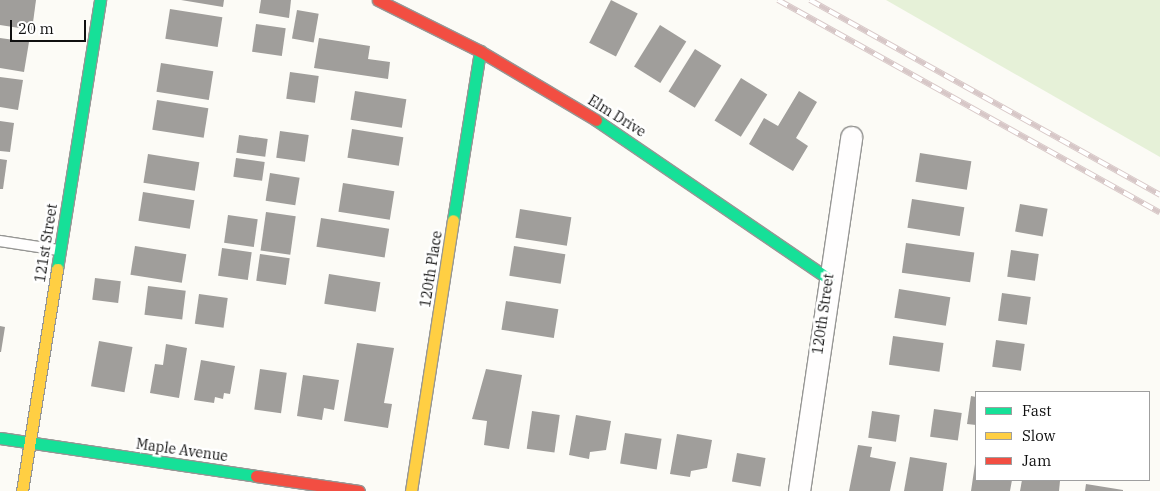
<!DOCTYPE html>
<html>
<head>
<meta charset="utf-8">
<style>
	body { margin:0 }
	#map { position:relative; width:1160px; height:491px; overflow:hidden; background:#fcfbf6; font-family:"IBM Plex Serif",serif }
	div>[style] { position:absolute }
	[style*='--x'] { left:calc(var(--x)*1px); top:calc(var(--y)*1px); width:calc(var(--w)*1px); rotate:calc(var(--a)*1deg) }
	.green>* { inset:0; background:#e6f1d8 }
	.building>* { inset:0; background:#a09e9b; transform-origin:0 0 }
	.roads { filter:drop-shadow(1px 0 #969694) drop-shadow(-1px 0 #969694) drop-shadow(0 1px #969694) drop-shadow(0 -1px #969694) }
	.lane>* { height:10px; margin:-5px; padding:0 5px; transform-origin:5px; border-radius:5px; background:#fffefe }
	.street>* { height:21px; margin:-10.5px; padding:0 10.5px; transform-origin:10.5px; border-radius:10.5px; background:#fffefe }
	.fast>* { height:11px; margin:-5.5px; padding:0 5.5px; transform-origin:5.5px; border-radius:5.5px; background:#16e098 }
	.slow>* { height:11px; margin:-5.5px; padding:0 5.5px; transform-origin:5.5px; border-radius:5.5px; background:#ffcf43 }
	.jam>* { height:11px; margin:-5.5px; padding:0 5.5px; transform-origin:5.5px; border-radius:5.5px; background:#f24e42 }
	.rail>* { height:5.5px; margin-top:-2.75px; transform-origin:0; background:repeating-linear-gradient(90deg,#fff 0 11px,#d7c7c7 0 22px); box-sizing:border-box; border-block:1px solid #d7c7c7 }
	span { translate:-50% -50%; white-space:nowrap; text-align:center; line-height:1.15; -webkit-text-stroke:5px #fff; paint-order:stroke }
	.street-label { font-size:14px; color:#101010 }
	.legend { position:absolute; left:975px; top:391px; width:175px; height:90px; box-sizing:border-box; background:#fff; border:1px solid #9f9f9f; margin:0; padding:6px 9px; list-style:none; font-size:15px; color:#101010 }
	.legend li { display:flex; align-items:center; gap:10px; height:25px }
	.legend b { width:25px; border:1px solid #9f9f9f }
	.scale { position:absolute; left:10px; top:20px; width:76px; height:22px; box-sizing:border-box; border:2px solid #101010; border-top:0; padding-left:6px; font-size:15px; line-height:18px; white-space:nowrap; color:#101010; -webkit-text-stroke:4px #fff; paint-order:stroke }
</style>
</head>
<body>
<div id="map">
	<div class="green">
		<i style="clip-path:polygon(886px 0,1160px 0,1160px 157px)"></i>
	</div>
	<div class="building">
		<i style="clip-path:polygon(0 0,36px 0,32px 30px,0 25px)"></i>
		<i style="clip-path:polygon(181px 0,224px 0,223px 7px)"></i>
		<i style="clip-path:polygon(261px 0,291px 0,289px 18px,259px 13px)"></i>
		<i style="left:611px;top:0;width:30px;height:48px;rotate:27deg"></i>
		<i style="left:170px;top:9px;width:53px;height:30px;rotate:9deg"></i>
		<i style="left:297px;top:10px;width:22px;height:29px;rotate:10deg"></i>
		<i style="left:256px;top:24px;width:30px;height:28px;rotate:8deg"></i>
		<i style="left:660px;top:25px;width:31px;height:49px;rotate:32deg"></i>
		<i style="clip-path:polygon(0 38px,29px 42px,24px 72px,0 68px)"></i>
		<i style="clip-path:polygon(319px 38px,370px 46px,368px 59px,390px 62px,388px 79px,314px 68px)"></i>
		<i style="left:695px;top:49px;width:31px;height:50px;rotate:32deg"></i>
		<i style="left:161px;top:63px;width:53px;height:29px;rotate:9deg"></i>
		<i style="left:290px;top:72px;width:29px;height:27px;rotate:8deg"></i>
		<i style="clip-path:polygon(0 77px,23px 80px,18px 110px,0 107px)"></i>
		<i style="left:741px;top:78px;width:31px;height:50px;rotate:32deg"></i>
		<i style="left:355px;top:91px;width:52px;height:29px;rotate:9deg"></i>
		<i style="clip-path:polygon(799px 91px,817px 102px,796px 138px,808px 146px,793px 171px,749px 144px,764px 118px,778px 126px)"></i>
		<i style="left:157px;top:100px;width:52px;height:30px;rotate:9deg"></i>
		<i style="clip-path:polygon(0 121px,14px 123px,10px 152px,0 151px)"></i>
		<i style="left:352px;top:129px;width:52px;height:29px;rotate:9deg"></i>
		<i style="left:280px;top:131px;width:29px;height:27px;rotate:8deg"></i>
		<i style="left:239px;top:135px;width:29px;height:18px;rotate:8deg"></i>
		<i style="left:920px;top:153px;width:52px;height:29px;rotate:9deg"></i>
		<i style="left:148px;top:154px;width:52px;height:29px;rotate:9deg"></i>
		<i style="left:236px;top:158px;width:29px;height:19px;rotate:8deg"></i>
		<i style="clip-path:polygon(0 159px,7px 160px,3px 189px,0 189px)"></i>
		<i style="left:270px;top:173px;width:30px;height:28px;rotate:9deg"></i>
		<i style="left:343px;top:183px;width:52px;height:29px;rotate:9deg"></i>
		<i style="left:143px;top:192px;width:52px;height:29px;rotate:9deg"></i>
		<i style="left:912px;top:199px;width:53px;height:29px;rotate:9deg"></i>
		<i style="left:1020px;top:204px;width:28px;height:28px;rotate:10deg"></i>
		<i style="left:520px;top:209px;width:52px;height:29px;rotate:9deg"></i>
		<i style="left:266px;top:212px;width:30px;height:39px;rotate:8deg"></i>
		<i style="left:228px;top:215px;width:30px;height:28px;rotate:8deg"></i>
		<i style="left:321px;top:218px;width:69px;height:29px;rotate:9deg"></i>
		<i style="left:906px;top:243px;width:69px;height:30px;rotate:8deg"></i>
		<i style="left:135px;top:246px;width:52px;height:29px;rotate:9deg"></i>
		<i style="left:514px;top:246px;width:52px;height:30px;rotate:9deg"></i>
		<i style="left:222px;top:248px;width:30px;height:28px;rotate:8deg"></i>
		<i style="left:1011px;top:250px;width:28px;height:27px;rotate:8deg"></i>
		<i style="left:260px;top:254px;width:30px;height:27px;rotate:8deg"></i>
		<i style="left:329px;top:274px;width:52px;height:30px;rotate:9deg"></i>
		<i style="left:95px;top:278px;width:26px;height:22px;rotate:7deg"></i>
		<i style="left:148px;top:286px;width:38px;height:29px;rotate:7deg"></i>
		<i style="left:899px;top:289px;width:52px;height:29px;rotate:9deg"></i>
		<i style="left:1002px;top:293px;width:29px;height:28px;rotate:8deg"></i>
		<i style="left:199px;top:294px;width:29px;height:30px;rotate:8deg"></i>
		<i style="left:506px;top:301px;width:53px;height:29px;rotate:9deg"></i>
		<i style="clip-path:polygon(0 326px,5px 327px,1px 352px,0 352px)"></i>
		<i style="left:893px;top:336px;width:51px;height:29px;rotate:8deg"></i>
		<i style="left:996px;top:340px;width:29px;height:27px;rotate:8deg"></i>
		<i style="left:99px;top:341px;width:34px;height:46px;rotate:10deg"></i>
		<i style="clip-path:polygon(357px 343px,394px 348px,384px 403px,392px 404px,388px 428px,344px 421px)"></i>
		<i style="clip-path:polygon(166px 344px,187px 348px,179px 398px,150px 393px,155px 364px,163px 365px)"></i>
		<i style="clip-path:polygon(201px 360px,235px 366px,230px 394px,224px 393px,223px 399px,215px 397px,214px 403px,194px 400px)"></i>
		<i style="left:260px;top:369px;width:27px;height:41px;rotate:8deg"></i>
		<i style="clip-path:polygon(486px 369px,522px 375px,509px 449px,484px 445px,487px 421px,472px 419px)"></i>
		<i style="clip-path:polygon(303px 375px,339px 380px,334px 410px,324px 408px,322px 420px,297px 416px)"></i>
		<i style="clip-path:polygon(971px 396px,976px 397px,976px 425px,967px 424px)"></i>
		<i style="left:934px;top:409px;width:28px;height:28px;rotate:8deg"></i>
		<i style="left:532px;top:411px;width:28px;height:38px;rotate:8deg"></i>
		<i style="left:872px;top:411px;width:28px;height:27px;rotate:8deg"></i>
		<i style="clip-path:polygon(576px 415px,611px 421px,606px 450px,590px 452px,589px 459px,569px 455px)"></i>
		<i style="left:625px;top:433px;width:37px;height:31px;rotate:9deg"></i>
		<i style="clip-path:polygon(677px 434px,712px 440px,707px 468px,691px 471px,690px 477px,670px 474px)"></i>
		<i style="clip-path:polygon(858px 445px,872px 447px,870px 457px,896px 462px,890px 491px,849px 491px)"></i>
		<i style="left:737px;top:453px;width:29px;height:29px;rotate:10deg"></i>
		<i style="clip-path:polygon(910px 457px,947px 463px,943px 491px,904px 491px)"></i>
		<i style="clip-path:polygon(975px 464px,976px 480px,1012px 480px,1010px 491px,971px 491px)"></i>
		<i style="clip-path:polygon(1022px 480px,1060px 481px,1059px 491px,1020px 491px)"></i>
		<i style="clip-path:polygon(1086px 484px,1123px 490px,1123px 491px,1085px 491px)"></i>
	</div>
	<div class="roads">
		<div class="lane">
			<i style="--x:0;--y:241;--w:59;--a:8.8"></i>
		</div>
		<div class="street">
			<i style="--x:799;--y:491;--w:358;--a:-81.6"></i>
		</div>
		<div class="fast">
			<i style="--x:596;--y:120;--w:281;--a:34.3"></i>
			<i style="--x:453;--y:220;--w:171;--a:-80.9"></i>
			<i style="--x:57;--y:269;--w:272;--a:-80.9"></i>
			<i style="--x:0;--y:438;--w:259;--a:8.4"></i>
		</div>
		<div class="slow">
			<i style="--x:22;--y:491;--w:225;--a:-81"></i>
			<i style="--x:411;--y:491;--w:274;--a:-81.2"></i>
		</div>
		<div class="jam">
			<i style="--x:378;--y:0;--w:114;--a:26.6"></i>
			<i style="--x:480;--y:51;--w:135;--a:30.7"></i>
			<i style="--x:256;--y:476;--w:104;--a:8.3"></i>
		</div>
	</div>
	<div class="rail">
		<i style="--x:778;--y:0;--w:437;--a:29.1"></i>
		<i style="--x:810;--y:0;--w:401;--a:29.1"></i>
	</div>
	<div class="street-label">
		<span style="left:617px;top:116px;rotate:32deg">Elm Drive</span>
		<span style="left:46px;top:243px;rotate:-81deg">121st Street</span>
		<span style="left:431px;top:269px;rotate:-81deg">120th Place</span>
		<span style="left:823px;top:314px;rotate:-82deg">120th Street</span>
		<span style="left:182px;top:450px;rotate:8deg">Maple Avenue</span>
	</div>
	<ul class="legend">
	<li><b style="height:6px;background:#16e098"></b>Fast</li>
	<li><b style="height:6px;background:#ffcf43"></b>Slow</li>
	<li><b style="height:6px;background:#f24e42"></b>Jam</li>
	</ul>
	<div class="scale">20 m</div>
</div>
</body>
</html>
